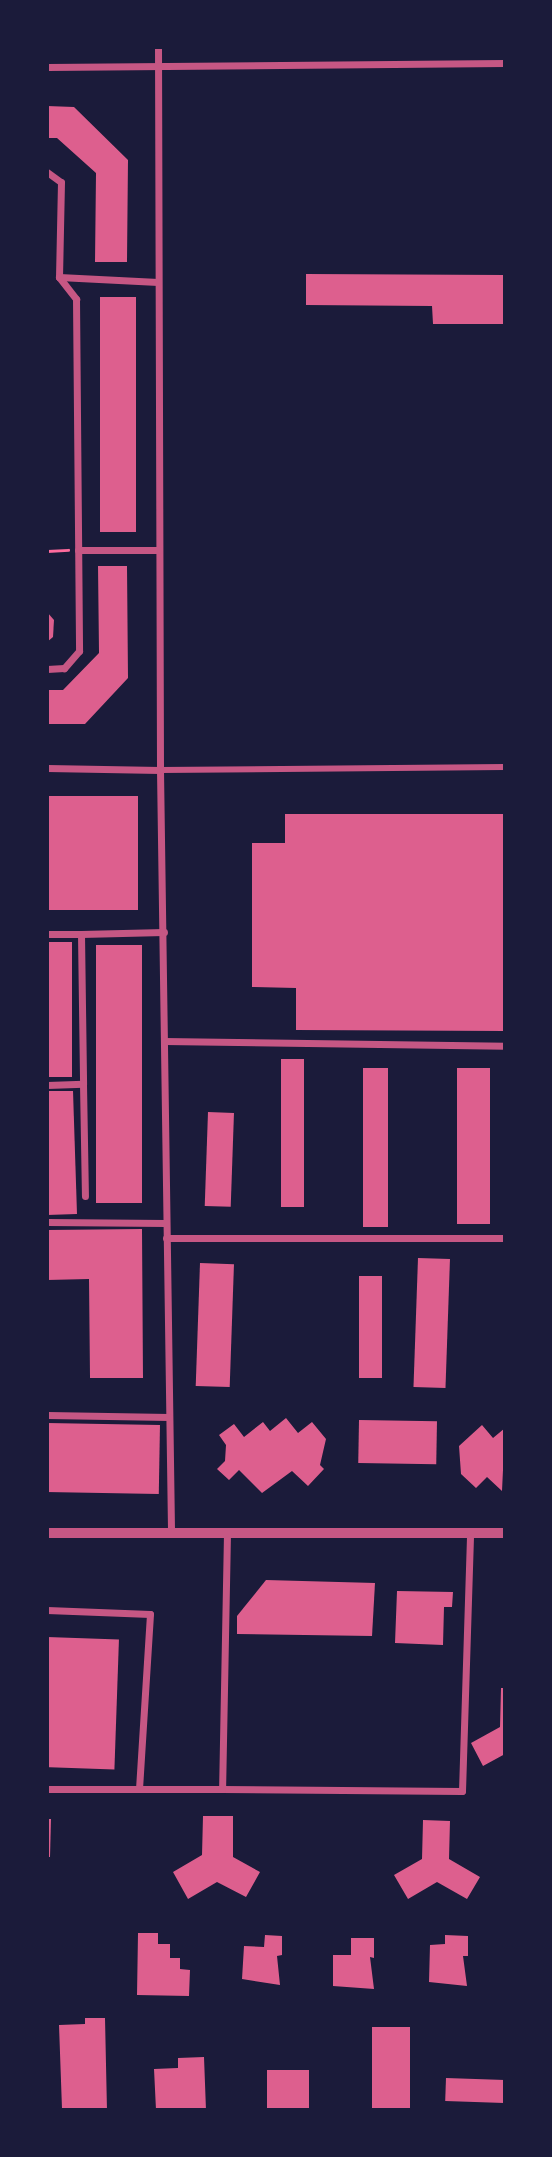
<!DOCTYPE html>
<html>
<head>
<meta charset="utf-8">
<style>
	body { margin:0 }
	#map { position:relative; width:552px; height:2157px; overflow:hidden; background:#1b1b3a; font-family:Roboto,sans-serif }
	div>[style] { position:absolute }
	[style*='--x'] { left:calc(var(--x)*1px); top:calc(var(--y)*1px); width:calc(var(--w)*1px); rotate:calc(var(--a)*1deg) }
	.building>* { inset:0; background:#dd5f8e; transform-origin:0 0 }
	.path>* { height:2.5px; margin:-1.25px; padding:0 1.25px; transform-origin:1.25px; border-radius:1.25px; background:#ff6b9d }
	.pedestrian>* { height:6px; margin:-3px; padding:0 3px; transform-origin:3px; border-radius:3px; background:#c65784 }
	.minor>* { height:7px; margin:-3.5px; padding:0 3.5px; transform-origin:3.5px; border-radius:3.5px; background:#c65784 }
	.tertiary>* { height:10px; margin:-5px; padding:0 5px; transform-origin:5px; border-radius:5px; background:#c65784 }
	span { translate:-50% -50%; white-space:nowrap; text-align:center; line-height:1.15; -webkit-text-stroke:5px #1b1b3a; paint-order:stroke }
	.frame { position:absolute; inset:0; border:49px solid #1b1b3a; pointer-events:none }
</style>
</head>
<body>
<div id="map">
	<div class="building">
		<i style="clip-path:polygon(47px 106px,74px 107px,128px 160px,127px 262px,95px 262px,96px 173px,57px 138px,47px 138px)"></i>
		<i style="clip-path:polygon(306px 274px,505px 275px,505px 324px,433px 324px,432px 306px,306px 305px)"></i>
		<i style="left:100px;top:297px;width:36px;height:235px"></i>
		<i style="clip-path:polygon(98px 566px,127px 566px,128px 678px,85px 724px,47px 724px,47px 690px,63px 690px,99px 653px)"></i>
		<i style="clip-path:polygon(47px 612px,54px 620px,53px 637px,47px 642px)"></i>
		<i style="left:47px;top:796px;width:91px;height:114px"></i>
		<i style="clip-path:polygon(285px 814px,505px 814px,505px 1031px,296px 1030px,296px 988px,252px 987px,252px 843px,285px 843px)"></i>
		<i style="left:47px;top:942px;width:25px;height:135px"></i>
		<i style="left:96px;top:945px;width:46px;height:258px"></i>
		<i style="left:281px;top:1059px;width:23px;height:148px"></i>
		<i style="left:363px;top:1068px;width:25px;height:159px"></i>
		<i style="left:457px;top:1068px;width:33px;height:156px"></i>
		<i style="clip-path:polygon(47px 1091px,73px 1091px,77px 1214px,47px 1215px)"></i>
		<i style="left:208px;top:1112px;width:26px;height:94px;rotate:2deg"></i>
		<i style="clip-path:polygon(142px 1229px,143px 1378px,90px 1378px,89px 1279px,47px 1280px,47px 1230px)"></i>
		<i style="left:418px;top:1258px;width:32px;height:129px;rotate:2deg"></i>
		<i style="left:200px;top:1263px;width:34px;height:123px;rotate:2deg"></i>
		<i style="left:359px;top:1276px;width:23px;height:102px"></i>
		<i style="clip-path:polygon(286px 1418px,298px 1433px,312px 1422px,326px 1439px,320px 1465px,324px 1469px,308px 1486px,292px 1471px,262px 1493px,239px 1470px,229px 1480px,217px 1469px,225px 1461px,226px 1445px,219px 1435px,234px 1424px,244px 1437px,263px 1422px,270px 1431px)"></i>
		<i style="left:359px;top:1420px;width:78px;height:43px;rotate:1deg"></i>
		<i style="left:47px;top:1423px;width:113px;height:69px;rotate:1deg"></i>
		<i style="clip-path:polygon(482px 1425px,493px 1438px,505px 1428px,502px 1491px,487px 1477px,476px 1488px,461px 1474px,459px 1446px)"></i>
		<i style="clip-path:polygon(266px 1580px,375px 1583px,372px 1636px,237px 1634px,237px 1616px)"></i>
		<i style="clip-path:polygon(397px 1591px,453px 1592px,452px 1607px,444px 1607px,443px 1645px,395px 1643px)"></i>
		<i style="left:47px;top:1637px;width:72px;height:130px;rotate:2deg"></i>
		<i style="clip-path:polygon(501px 1688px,505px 1688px,505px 1754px,483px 1766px,471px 1743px,500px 1727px)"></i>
		<i style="clip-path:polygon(203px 1816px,233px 1816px,233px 1857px,260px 1872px,246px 1897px,217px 1882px,188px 1899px,173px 1872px,202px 1855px)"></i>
		<i style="clip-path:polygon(47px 1819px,51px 1819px,50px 1857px,47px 1857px)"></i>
		<i style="clip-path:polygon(423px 1820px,450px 1821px,449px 1859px,480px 1877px,467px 1899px,437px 1882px,408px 1899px,394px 1875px,422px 1859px)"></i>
		<i style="clip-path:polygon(138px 1933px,158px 1933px,158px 1944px,170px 1944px,170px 1958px,180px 1958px,180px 1969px,190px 1970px,189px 1996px,137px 1995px)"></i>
		<i style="clip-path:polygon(265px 1935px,282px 1936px,282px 1955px,277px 1956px,280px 1985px,242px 1979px,244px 1946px,264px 1947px)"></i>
		<i style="clip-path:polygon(445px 1935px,468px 1936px,468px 1956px,463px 1956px,467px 1986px,429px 1982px,430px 1945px,445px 1944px)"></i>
		<i style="clip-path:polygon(351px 1938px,374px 1938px,374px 1958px,370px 1957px,374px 1989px,333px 1986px,333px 1955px,351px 1955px)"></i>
		<i style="clip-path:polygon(85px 2018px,105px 2018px,107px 2110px,62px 2109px,59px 2025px,85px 2024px)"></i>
		<i style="left:372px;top:2027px;width:38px;height:83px"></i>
		<i style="clip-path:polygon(204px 2057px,206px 2110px,156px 2110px,154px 2069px,178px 2068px,178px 2058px)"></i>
		<i style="left:267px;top:2070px;width:42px;height:40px"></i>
		<i style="left:446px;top:2078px;width:59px;height:23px;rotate:2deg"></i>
	</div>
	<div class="path">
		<i style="--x:47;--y:551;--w:21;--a:-3"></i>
	</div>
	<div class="pedestrian">
		<i style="--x:160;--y:770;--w:345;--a:-0.5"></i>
	</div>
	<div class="minor">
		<i style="--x:158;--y:47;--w:723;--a:89.84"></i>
		<i style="--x:160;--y:770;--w:763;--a:89.17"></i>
		<i style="--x:47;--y:67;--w:458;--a:-0.5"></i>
		<i style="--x:47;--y:172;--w:17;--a:36"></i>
		<i style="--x:61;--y:182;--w:95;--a:91.2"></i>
		<i style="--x:59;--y:277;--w:28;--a:52"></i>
		<i style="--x:76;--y:299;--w:352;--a:89.5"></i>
		<i style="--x:79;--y:651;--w:23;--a:131"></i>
		<i style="--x:64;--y:668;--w:17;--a:177"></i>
		<i style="--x:59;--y:277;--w:99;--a:2.9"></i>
		<i style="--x:78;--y:550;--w:81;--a:0"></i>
		<i style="--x:47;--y:768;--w:113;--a:1"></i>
		<i style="--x:47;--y:934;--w:34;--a:0"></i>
		<i style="--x:81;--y:934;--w:150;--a:89.2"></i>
		<i style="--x:81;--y:934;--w:83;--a:-1.4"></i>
		<i style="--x:164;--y:1041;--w:341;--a:0.8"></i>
		<i style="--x:47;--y:1085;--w:36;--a:-2"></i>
		<i style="--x:83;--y:1084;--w:112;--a:89"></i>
		<i style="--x:47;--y:1222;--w:119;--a:0.5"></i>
		<i style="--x:166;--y:1238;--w:339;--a:0"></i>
		<i style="--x:47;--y:1415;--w:122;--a:0.9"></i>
		<i style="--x:227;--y:1533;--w:256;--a:91.1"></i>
		<i style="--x:222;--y:1789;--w:240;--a:0.5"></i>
		<i style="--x:462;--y:1791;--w:258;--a:-88.2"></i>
		<i style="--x:47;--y:1610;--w:103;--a:2.2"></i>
		<i style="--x:150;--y:1614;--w:175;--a:93.6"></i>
		<i style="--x:47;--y:1789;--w:175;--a:0"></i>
	</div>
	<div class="tertiary">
		<i style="--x:47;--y:1533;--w:458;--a:0"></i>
	</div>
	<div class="frame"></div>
</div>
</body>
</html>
